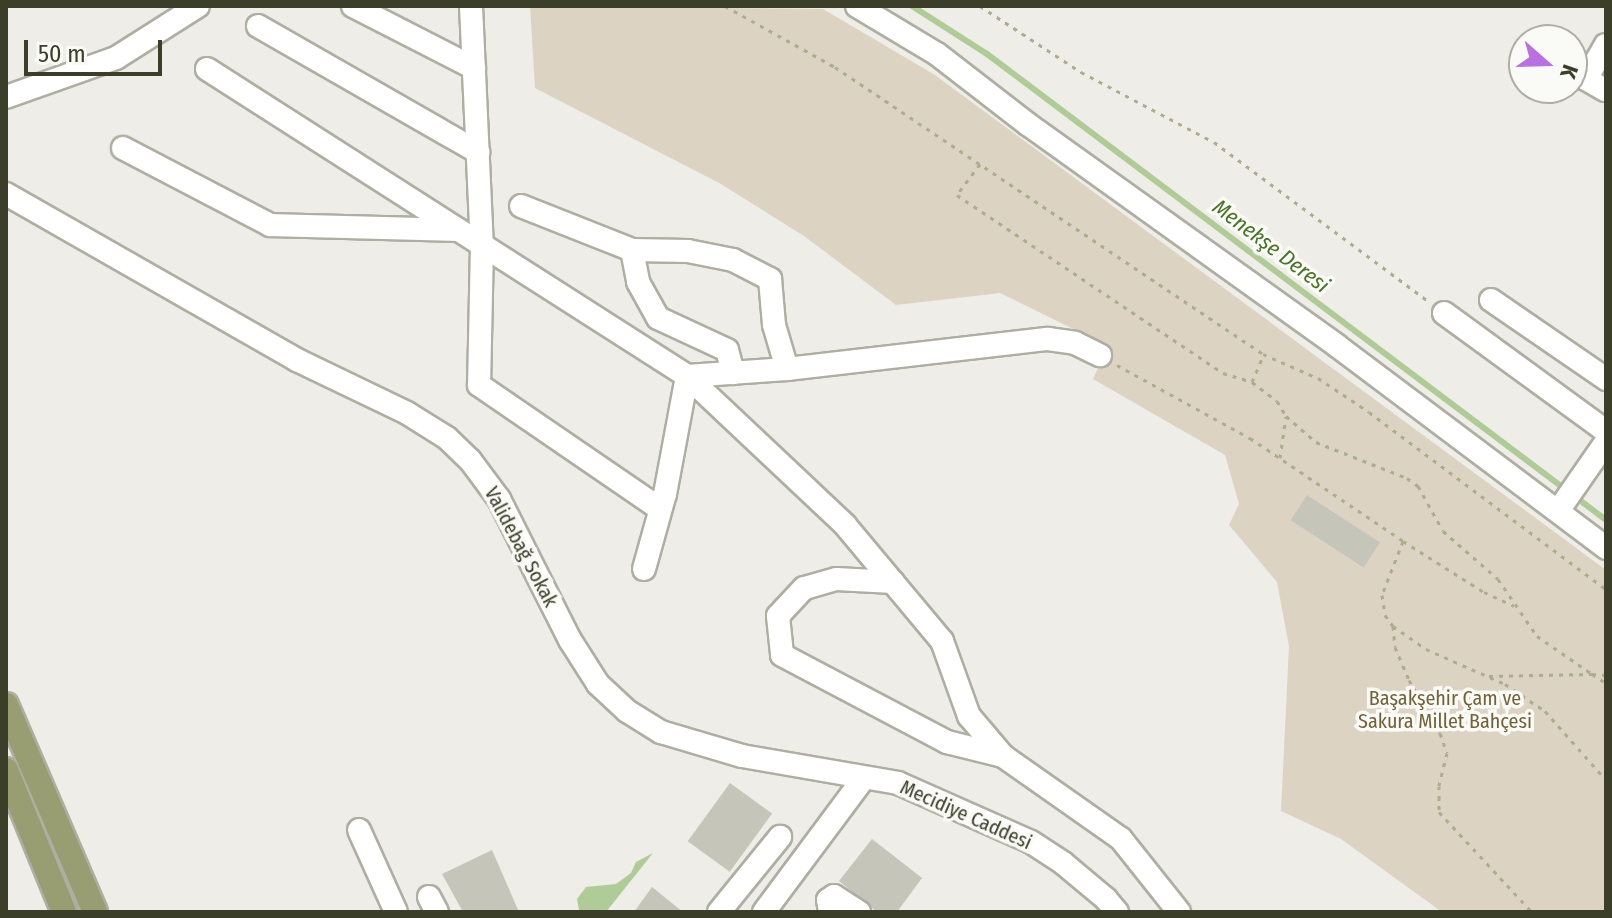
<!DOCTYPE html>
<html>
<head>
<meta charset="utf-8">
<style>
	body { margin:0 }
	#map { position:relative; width:1612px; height:918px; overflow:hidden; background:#eeede7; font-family:"Fira Sans Condensed",sans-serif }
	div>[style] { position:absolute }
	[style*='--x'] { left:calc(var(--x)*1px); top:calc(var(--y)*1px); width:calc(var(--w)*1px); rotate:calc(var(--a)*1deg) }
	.green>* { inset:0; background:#dcd3c3 }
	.water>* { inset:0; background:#afcb97 }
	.stream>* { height:6px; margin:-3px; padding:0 3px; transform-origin:3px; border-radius:3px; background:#afcb97 }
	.building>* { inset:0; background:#c5c5ba; transform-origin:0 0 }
	.path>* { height:3px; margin-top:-1.5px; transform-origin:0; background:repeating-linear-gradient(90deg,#abad8c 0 4px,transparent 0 10px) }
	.roads { filter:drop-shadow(2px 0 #aeaea2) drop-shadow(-2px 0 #aeaea2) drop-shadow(0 2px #aeaea2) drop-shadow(0 -2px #aeaea2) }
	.minor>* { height:22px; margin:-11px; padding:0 11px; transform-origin:11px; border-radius:11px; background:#fff }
	.major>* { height:24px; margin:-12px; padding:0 12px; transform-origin:12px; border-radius:12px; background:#989e71 }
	span { translate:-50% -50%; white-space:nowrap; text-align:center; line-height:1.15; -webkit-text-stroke:7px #fafaf7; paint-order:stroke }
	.street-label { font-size:20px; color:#3b3e28 }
	.park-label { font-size:20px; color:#706337 }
	.water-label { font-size:22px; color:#4a7328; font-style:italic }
	.frame { position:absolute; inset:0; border:8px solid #3b3e28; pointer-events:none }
	.north { position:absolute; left:1508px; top:24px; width:80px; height:80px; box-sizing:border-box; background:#fafaf7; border:2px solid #aeafa4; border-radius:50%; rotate:110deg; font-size:22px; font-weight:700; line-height:32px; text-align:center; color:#3b3e28 }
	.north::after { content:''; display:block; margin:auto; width:28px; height:36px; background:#b971e1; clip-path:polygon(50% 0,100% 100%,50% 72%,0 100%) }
	.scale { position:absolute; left:24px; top:40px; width:138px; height:36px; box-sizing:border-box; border:4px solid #3b3e28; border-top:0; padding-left:10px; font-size:24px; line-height:28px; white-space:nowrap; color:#3b3e28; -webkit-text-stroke:6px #fafaf7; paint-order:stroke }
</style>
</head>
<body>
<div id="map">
	<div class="green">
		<i style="clip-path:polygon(530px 6px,823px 9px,935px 75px,1606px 570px,1606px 912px,1442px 912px,1341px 839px,1281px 811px,1289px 646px,1277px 582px,1229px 525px,1239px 504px,1225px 455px,1093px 379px,1108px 346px,1000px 293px,896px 305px,804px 236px,721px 184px,535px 88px)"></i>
	</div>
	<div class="water">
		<i style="clip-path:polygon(653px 853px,606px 912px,579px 910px,577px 899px,586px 887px,616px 884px,631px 873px,636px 862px)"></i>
	</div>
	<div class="stream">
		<i style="--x:912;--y:6;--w:89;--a:32.6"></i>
		<i style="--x:987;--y:54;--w:775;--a:36.97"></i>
	</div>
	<div class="building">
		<i style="left:1307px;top:495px;width:87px;height:30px;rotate:33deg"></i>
		<i style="left:730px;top:783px;width:52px;height:72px;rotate:36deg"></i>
		<i style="clip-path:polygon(872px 839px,922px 878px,897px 912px,877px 912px,839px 881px)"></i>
		<i style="clip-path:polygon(492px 850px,519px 912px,463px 912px,442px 874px)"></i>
		<i style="clip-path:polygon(652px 887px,683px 912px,634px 912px)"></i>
	</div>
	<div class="path">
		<i style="--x:725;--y:6;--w:126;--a:29"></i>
		<i style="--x:835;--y:67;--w:515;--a:33.84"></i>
		<i style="--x:1263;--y:354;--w:60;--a:23.6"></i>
		<i style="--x:1318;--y:378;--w:61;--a:33.7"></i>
		<i style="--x:1369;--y:412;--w:296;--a:36.8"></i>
		<i style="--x:980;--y:6;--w:121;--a:33.2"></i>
		<i style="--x:1081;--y:72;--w:150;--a:27.8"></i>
		<i style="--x:1214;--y:142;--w:267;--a:36.6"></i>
		<i style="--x:980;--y:164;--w:39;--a:127"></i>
		<i style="--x:957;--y:195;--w:320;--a:33.8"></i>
		<i style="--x:1223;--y:373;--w:30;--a:17"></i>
		<i style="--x:1252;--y:382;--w:31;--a:37"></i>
		<i style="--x:1277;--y:401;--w:17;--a:59"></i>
		<i style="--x:1286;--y:416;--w:40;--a:41"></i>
		<i style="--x:1316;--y:442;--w:98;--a:21.6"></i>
		<i style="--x:1407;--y:478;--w:14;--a:36"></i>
		<i style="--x:1418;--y:486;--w:51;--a:60.9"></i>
		<i style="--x:1443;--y:531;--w:73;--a:41.1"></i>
		<i style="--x:1498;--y:579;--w:69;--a:55.6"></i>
		<i style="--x:1537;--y:636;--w:67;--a:34.6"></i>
		<i style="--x:1592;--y:674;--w:14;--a:4"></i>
		<i style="--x:1117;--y:365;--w:152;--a:28.8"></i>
		<i style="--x:1250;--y:438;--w:184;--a:33.9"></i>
		<i style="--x:1403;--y:541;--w:96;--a:32.2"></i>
		<i style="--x:1484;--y:592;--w:33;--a:25"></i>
		<i style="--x:1252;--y:382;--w:28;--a:-67"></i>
		<i style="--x:1280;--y:458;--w:42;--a:-81.9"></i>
		<i style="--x:1403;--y:541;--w:58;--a:111.3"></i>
		<i style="--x:1382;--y:595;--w:20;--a:81"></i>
		<i style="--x:1385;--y:615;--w:14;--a:54"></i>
		<i style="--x:1393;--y:626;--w:40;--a:34.9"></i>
		<i style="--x:1426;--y:649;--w:86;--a:23.9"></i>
		<i style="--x:1505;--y:684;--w:48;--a:34"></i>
		<i style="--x:1545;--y:711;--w:92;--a:48.5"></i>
		<i style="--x:1393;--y:626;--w:21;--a:85"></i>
		<i style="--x:1395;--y:647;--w:36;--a:67"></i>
		<i style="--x:1409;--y:680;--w:61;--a:59.7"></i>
		<i style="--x:1440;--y:733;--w:21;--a:71"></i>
		<i style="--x:1447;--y:753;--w:34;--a:104"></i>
		<i style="--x:1439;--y:786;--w:26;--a:90"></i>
		<i style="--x:1439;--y:812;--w:137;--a:47.1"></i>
		<i style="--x:1489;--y:676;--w:103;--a:-1.1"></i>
		<i style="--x:1592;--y:674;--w:17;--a:33"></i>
	</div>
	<div class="roads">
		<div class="minor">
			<i style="--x:353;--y:6;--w:136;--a:27.1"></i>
			<i style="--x:471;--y:6;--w:239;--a:87.4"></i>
			<i style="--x:482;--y:245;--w:140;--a:91.2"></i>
			<i style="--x:479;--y:385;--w:219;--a:34.4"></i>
			<i style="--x:857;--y:6;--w:93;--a:31"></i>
			<i style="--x:937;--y:54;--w:116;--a:37.7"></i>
			<i style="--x:1029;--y:125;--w:378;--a:35.6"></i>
			<i style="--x:1336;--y:345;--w:338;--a:36.9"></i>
			<i style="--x:258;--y:26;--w:254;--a:29.8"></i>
			<i style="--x:207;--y:69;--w:570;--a:32.6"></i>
			<i style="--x:687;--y:376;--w:217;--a:43.3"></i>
			<i style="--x:845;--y:525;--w:151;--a:50.1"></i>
			<i style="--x:942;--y:641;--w:80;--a:70.2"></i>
			<i style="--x:969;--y:716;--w:52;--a:49.6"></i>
			<i style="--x:1003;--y:756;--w:144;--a:35.1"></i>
			<i style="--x:1121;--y:839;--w:93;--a:51.5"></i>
			<i style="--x:1605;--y:90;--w:22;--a:-150"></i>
			<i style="--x:1586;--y:79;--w:39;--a:-60"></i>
			<i style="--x:6;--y:97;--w:117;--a:-19.5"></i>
			<i style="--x:116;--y:58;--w:97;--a:-32.4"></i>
			<i style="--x:123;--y:148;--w:166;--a:27.6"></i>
			<i style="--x:270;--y:225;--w:188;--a:1.5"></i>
			<i style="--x:6;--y:194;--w:335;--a:29.7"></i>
			<i style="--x:297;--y:360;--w:122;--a:25.7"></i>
			<i style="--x:407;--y:413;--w:47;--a:32"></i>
			<i style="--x:447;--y:438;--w:32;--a:44"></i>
			<i style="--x:470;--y:460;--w:49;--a:53.4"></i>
			<i style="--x:499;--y:499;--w:158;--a:63.3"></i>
			<i style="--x:570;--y:640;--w:52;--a:57.5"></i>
			<i style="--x:598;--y:684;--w:40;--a:43"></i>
			<i style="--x:627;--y:711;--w:40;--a:32"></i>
			<i style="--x:661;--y:732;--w:84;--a:16.5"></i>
			<i style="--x:742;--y:756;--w:158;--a:9.8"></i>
			<i style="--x:898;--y:783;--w:145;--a:23.9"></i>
			<i style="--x:1031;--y:842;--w:38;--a:33"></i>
			<i style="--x:1063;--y:863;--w:56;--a:39.9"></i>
			<i style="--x:1106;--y:899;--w:17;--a:50"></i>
			<i style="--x:521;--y:206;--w:119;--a:21.6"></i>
			<i style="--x:632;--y:250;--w:56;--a:1"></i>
			<i style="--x:688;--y:251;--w:46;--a:11.3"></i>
			<i style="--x:733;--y:260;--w:42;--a:27.2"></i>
			<i style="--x:770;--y:279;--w:46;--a:85"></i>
			<i style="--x:774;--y:325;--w:46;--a:73.5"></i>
			<i style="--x:632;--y:250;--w:33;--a:79"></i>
			<i style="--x:638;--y:282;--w:41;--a:60.9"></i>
			<i style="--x:658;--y:318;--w:76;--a:24.9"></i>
			<i style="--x:727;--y:350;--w:24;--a:75"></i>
			<i style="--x:1491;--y:300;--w:140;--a:34.5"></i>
			<i style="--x:1444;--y:313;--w:200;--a:36.1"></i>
			<i style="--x:1558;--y:511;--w:84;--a:-55.2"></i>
			<i style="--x:644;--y:569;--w:78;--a:-74.4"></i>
			<i style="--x:665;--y:494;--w:120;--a:-79.4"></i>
			<i style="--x:687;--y:376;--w:100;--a:-4"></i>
			<i style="--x:787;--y:369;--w:263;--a:-6.6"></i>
			<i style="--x:1048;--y:339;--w:27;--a:8"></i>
			<i style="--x:1075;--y:343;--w:28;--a:26"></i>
			<i style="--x:893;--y:582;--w:57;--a:-177"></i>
			<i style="--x:836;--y:579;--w:33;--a:164"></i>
			<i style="--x:804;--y:588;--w:38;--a:133"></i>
			<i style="--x:778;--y:616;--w:39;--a:84"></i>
			<i style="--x:782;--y:655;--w:187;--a:27.8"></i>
			<i style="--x:947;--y:742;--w:58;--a:14"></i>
			<i style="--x:359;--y:830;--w:90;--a:65.7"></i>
			<i style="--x:429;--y:897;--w:17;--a:62"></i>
			<i style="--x:719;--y:912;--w:97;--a:-50.9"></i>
			<i style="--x:764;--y:912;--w:167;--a:-53.3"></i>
			<i style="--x:830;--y:912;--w:12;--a:-99"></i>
			<i style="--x:828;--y:900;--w:7;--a:-34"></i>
			<i style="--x:834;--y:896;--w:30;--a:33"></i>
		</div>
		<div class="major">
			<i style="--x:6;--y:705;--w:225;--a:66.7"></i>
			<i style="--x:6;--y:770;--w:153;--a:67.8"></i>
		</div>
	</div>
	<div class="street-label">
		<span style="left:521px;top:547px;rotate:62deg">Validebağ Sokak</span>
		<span style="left:966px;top:815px;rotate:24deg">Mecidiye Caddesi</span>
	</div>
	<div class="park-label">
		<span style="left:1445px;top:710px">Başakşehir Çam ve<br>Sakura Millet Bahçesi</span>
	</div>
	<div class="water-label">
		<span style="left:1271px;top:246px;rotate:37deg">Menekşe Deresi</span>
	</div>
	<div class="frame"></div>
	<div class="north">K</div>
	<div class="scale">50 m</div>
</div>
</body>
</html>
